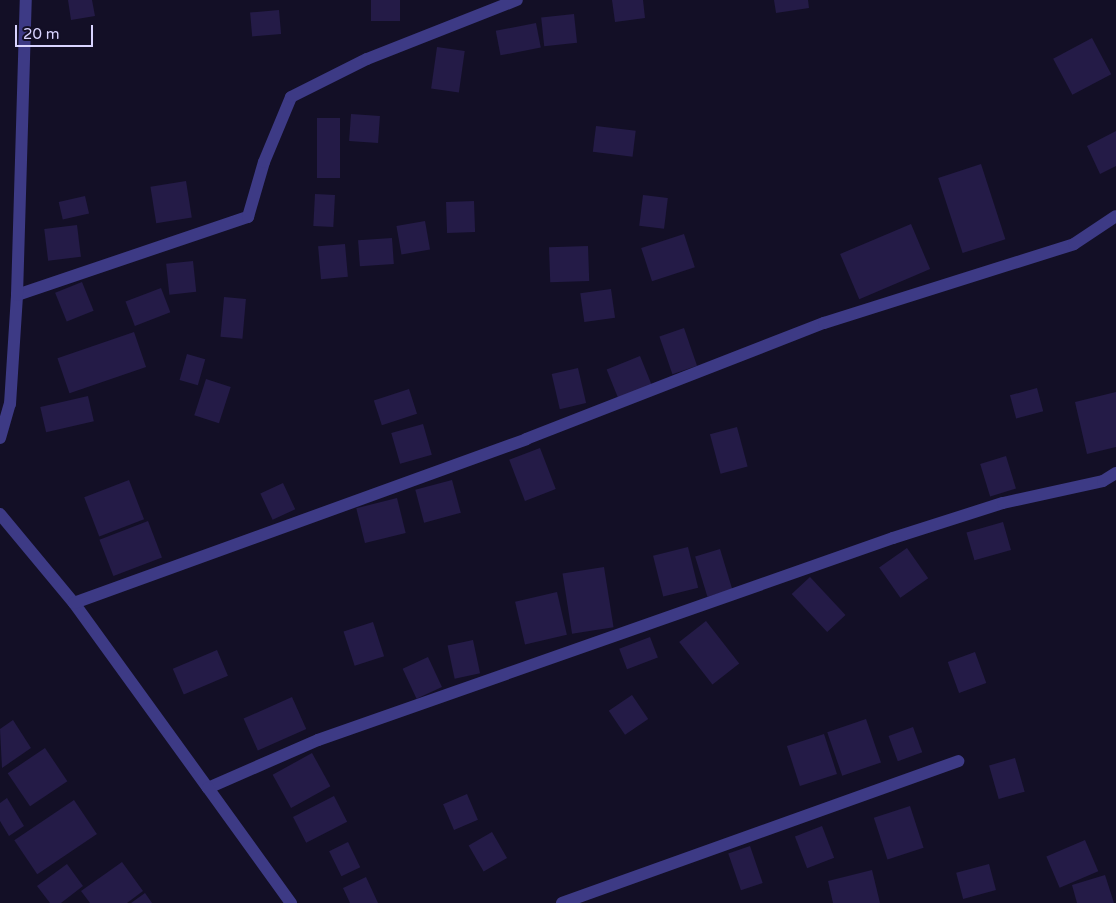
<!DOCTYPE html>
<html>
<head>
<meta charset="utf-8">
<style>
	body { margin:0 }
	#map { position:relative; width:1116px; height:903px; overflow:hidden; background:#130f26; font-family:"Varela Round",sans-serif }
	div>[style] { position:absolute }
	[style*='--x'] { left:calc(var(--x)*1px); top:calc(var(--y)*1px); width:calc(var(--w)*1px); rotate:calc(var(--a)*1deg) }
	.building>* { inset:0; background:#241b47; transform-origin:0 0 }
	.minor>* { height:12px; margin:-6px; padding:0 6px; transform-origin:6px; border-radius:6px; background:#3d3a85 }
	span { translate:-50% -50%; white-space:nowrap; text-align:center; line-height:1.15; -webkit-text-stroke:5px #130f26; paint-order:stroke }
	.scale { position:absolute; left:15px; top:25px; width:78px; height:22px; box-sizing:border-box; border:2px solid #d9d4ff; border-top:0; padding-left:6px; font-size:15px; line-height:18px; white-space:nowrap; color:#d9d4ff; -webkit-text-stroke:4px #130f26; paint-order:stroke }
</style>
</head>
<body>
<div id="map">
	<div class="building">
		<i style="clip-path:polygon(68px 0,92px 0,95px 16px,71px 20px)"></i>
		<i style="left:371px;top:0;width:29px;height:21px"></i>
		<i style="clip-path:polygon(612px 0,643px 0,645px 18px,615px 22px)"></i>
		<i style="clip-path:polygon(774px 0,808px 0,809px 8px,776px 13px)"></i>
		<i style="left:279px;top:10px;width:24px;height:29px;rotate:85deg"></i>
		<i style="left:574px;top:14px;width:29px;height:33px;rotate:84deg"></i>
		<i style="left:536px;top:23px;width:25px;height:41px;rotate:79deg"></i>
		<i style="left:1092px;top:38px;width:41px;height:44px;rotate:62deg"></i>
		<i style="left:437px;top:47px;width:28px;height:42px;rotate:8deg"></i>
		<i style="left:351px;top:114px;width:29px;height:27px;rotate:4deg"></i>
		<i style="left:317px;top:118px;width:23px;height:60px"></i>
		<i style="left:596px;top:126px;width:40px;height:26px;rotate:7deg"></i>
		<i style="clip-path:polygon(1116px 131px,1116px 166px,1100px 174px,1087px 146px)"></i>
		<i style="left:981px;top:164px;width:79px;height:45px;rotate:72deg"></i>
		<i style="left:186px;top:181px;width:37px;height:36px;rotate:81deg"></i>
		<i style="left:315px;top:194px;width:20px;height:32px;rotate:3deg"></i>
		<i style="left:643px;top:195px;width:25px;height:31px;rotate:7deg"></i>
		<i style="left:85px;top:196px;width:18px;height:27px;rotate:77deg"></i>
		<i style="left:474px;top:201px;width:31px;height:28px;rotate:88deg"></i>
		<i style="left:425px;top:221px;width:29px;height:29px;rotate:80deg"></i>
		<i style="left:911px;top:224px;width:49px;height:77px;rotate:67deg"></i>
		<i style="left:77px;top:225px;width:32px;height:33px;rotate:83deg"></i>
		<i style="left:684px;top:234px;width:35px;height:45px;rotate:72deg"></i>
		<i style="left:392px;top:238px;width:26px;height:34px;rotate:86deg"></i>
		<i style="left:345px;top:244px;width:33px;height:27px;rotate:85deg"></i>
		<i style="left:588px;top:246px;width:35px;height:39px;rotate:88deg"></i>
		<i style="left:193px;top:261px;width:31px;height:27px;rotate:84deg"></i>
		<i style="left:82px;top:282px;width:31px;height:29px;rotate:68deg"></i>
		<i style="left:161px;top:288px;width:26px;height:38px;rotate:69deg"></i>
		<i style="left:611px;top:289px;width:29px;height:31px;rotate:82deg"></i>
		<i style="left:224px;top:297px;width:22px;height:40px;rotate:5deg"></i>
		<i style="left:684px;top:328px;width:40px;height:26px;rotate:71deg"></i>
		<i style="left:134px;top:332px;width:37px;height:81px;rotate:71deg"></i>
		<i style="left:187px;top:354px;width:19px;height:27px;rotate:16deg"></i>
		<i style="left:640px;top:356px;width:35px;height:36px;rotate:68deg"></i>
		<i style="left:578px;top:368px;width:36px;height:27px;rotate:77deg"></i>
		<i style="left:206px;top:379px;width:26px;height:38px;rotate:18deg"></i>
		<i style="left:1037px;top:388px;width:24px;height:28px;rotate:75deg"></i>
		<i style="left:409px;top:389px;width:26px;height:37px;rotate:72deg"></i>
		<i style="clip-path:polygon(1116px 392px,1116px 447px,1087px 454px,1075px 402px)"></i>
		<i style="left:88px;top:396px;width:26px;height:49px;rotate:77deg"></i>
		<i style="left:423px;top:424px;width:32px;height:33px;rotate:74deg"></i>
		<i style="left:737px;top:427px;width:41px;height:28px;rotate:75deg"></i>
		<i style="left:540px;top:448px;width:44px;height:33px;rotate:69deg"></i>
		<i style="left:1006px;top:456px;width:34px;height:27px;rotate:73deg"></i>
		<i style="left:129px;top:480px;width:42px;height:48px;rotate:69deg"></i>
		<i style="left:452px;top:480px;width:34px;height:38px;rotate:75deg"></i>
		<i style="left:283px;top:483px;width:29px;height:25px;rotate:65deg"></i>
		<i style="left:397px;top:498px;width:36px;height:42px;rotate:76deg"></i>
		<i style="left:148px;top:521px;width:39px;height:52px;rotate:69deg"></i>
		<i style="left:1003px;top:522px;width:29px;height:38px;rotate:74deg"></i>
		<i style="left:688px;top:547px;width:42px;height:36px;rotate:76deg"></i>
		<i style="left:907px;top:548px;width:37px;height:34px;rotate:55deg"></i>
		<i style="left:720px;top:549px;width:42px;height:26px;rotate:73deg"></i>
		<i style="left:604px;top:567px;width:61px;height:42px;rotate:81deg"></i>
		<i style="left:810px;top:577px;width:52px;height:25px;rotate:47deg"></i>
		<i style="left:557px;top:592px;width:44px;height:43px;rotate:77deg"></i>
		<i style="left:706px;top:621px;width:54px;height:34px;rotate:52deg"></i>
		<i style="left:373px;top:622px;width:36px;height:31px;rotate:72deg"></i>
		<i style="left:650px;top:637px;width:22px;height:33px;rotate:69deg"></i>
		<i style="left:473px;top:640px;width:34px;height:26px;rotate:78deg"></i>
		<i style="left:217px;top:650px;width:28px;height:48px;rotate:67deg"></i>
		<i style="left:975px;top:652px;width:33px;height:29px;rotate:70deg"></i>
		<i style="left:428px;top:657px;width:33px;height:28px;rotate:65deg"></i>
		<i style="left:632px;top:695px;width:29px;height:28px;rotate:56deg"></i>
		<i style="left:292px;top:697px;width:35px;height:53px;rotate:66deg"></i>
		<i style="left:866px;top:719px;width:46px;height:41px;rotate:71deg"></i>
		<i style="clip-path:polygon(13px 720px,31px 748px,2px 768px,0 729px)"></i>
		<i style="left:913px;top:727px;width:27px;height:26px;rotate:70deg"></i>
		<i style="left:824px;top:734px;width:42px;height:39px;rotate:72deg"></i>
		<i style="left:45px;top:748px;width:40px;height:45px;rotate:56deg"></i>
		<i style="left:312px;top:753px;width:38px;height:45px;rotate:61deg"></i>
		<i style="left:1015px;top:758px;width:35px;height:27px;rotate:74deg"></i>
		<i style="left:467px;top:794px;width:28px;height:26px;rotate:67deg"></i>
		<i style="left:334px;top:796px;width:29px;height:46px;rotate:63deg"></i>
		<i style="clip-path:polygon(7px 798px,24px 826px,9px 836px,0 821px,0 803px)"></i>
		<i style="left:74px;top:800px;width:41px;height:72px;rotate:56deg"></i>
		<i style="left:910px;top:806px;width:44px;height:38px;rotate:72deg"></i>
		<i style="left:822px;top:826px;width:34px;height:29px;rotate:69deg"></i>
		<i style="left:492px;top:832px;width:30px;height:27px;rotate:60deg"></i>
		<i style="left:1085px;top:840px;width:34px;height:42px;rotate:67deg"></i>
		<i style="left:348px;top:842px;width:28px;height:21px;rotate:64deg"></i>
		<i style="left:750px;top:846px;width:39px;height:23px;rotate:71deg"></i>
		<i style="clip-path:polygon(122px 862px,143px 891px,127px 903px,90px 903px,81px 891px)"></i>
		<i style="clip-path:polygon(67px 864px,83px 886px,61px 903px,50px 903px,37px 886px)"></i>
		<i style="left:989px;top:864px;width:27px;height:34px;rotate:75deg"></i>
		<i style="clip-path:polygon(872px 870px,880px 903px,833px 903px,828px 881px)"></i>
		<i style="clip-path:polygon(1105px 875px,1114px 903px,1077px 903px,1072px 885px)"></i>
		<i style="clip-path:polygon(366px 877px,378px 903px,350px 903px,343px 888px)"></i>
		<i style="clip-path:polygon(145px 893px,152px 903px,131px 903px)"></i>
	</div>
	<div class="minor">
		<i style="--x:17;--y:295;--w:244;--a:-18.7"></i>
		<i style="--x:248;--y:217;--w:57;--a:-73.8"></i>
		<i style="--x:264;--y:162;--w:70;--a:-67.4"></i>
		<i style="--x:291;--y:97;--w:85;--a:-26.6"></i>
		<i style="--x:367;--y:59;--w:161;--a:-21.5"></i>
		<i style="--x:0;--y:438;--w:35;--a:-74"></i>
		<i style="--x:10;--y:404;--w:109;--a:-86.3"></i>
		<i style="--x:17;--y:295;--w:295;--a:-88.3"></i>
		<i style="--x:0;--y:514;--w:116;--a:50.3"></i>
		<i style="--x:74;--y:603;--w:228;--a:54.1"></i>
		<i style="--x:208;--y:788;--w:120;--a:-23.6"></i>
		<i style="--x:318;--y:740;--w:609;--a:-19.36"></i>
		<i style="--x:893;--y:538;--w:115;--a:-17.7"></i>
		<i style="--x:1003;--y:503;--w:102;--a:-12.4"></i>
		<i style="--x:1103;--y:481;--w:15;--a:-32"></i>
		<i style="--x:74;--y:603;--w:481;--a:-19.9"></i>
		<i style="--x:526;--y:439;--w:320;--a:-21.3"></i>
		<i style="--x:824;--y:323;--w:262;--a:-17.5"></i>
		<i style="--x:1074;--y:244;--w:50;--a:-33.7"></i>
		<i style="--x:208;--y:788;--w:142;--a:54.2"></i>
		<i style="--x:562;--y:903;--w:421;--a:-19.7"></i>
	</div>
	<div class="scale">20 m</div>
</div>
</body>
</html>
